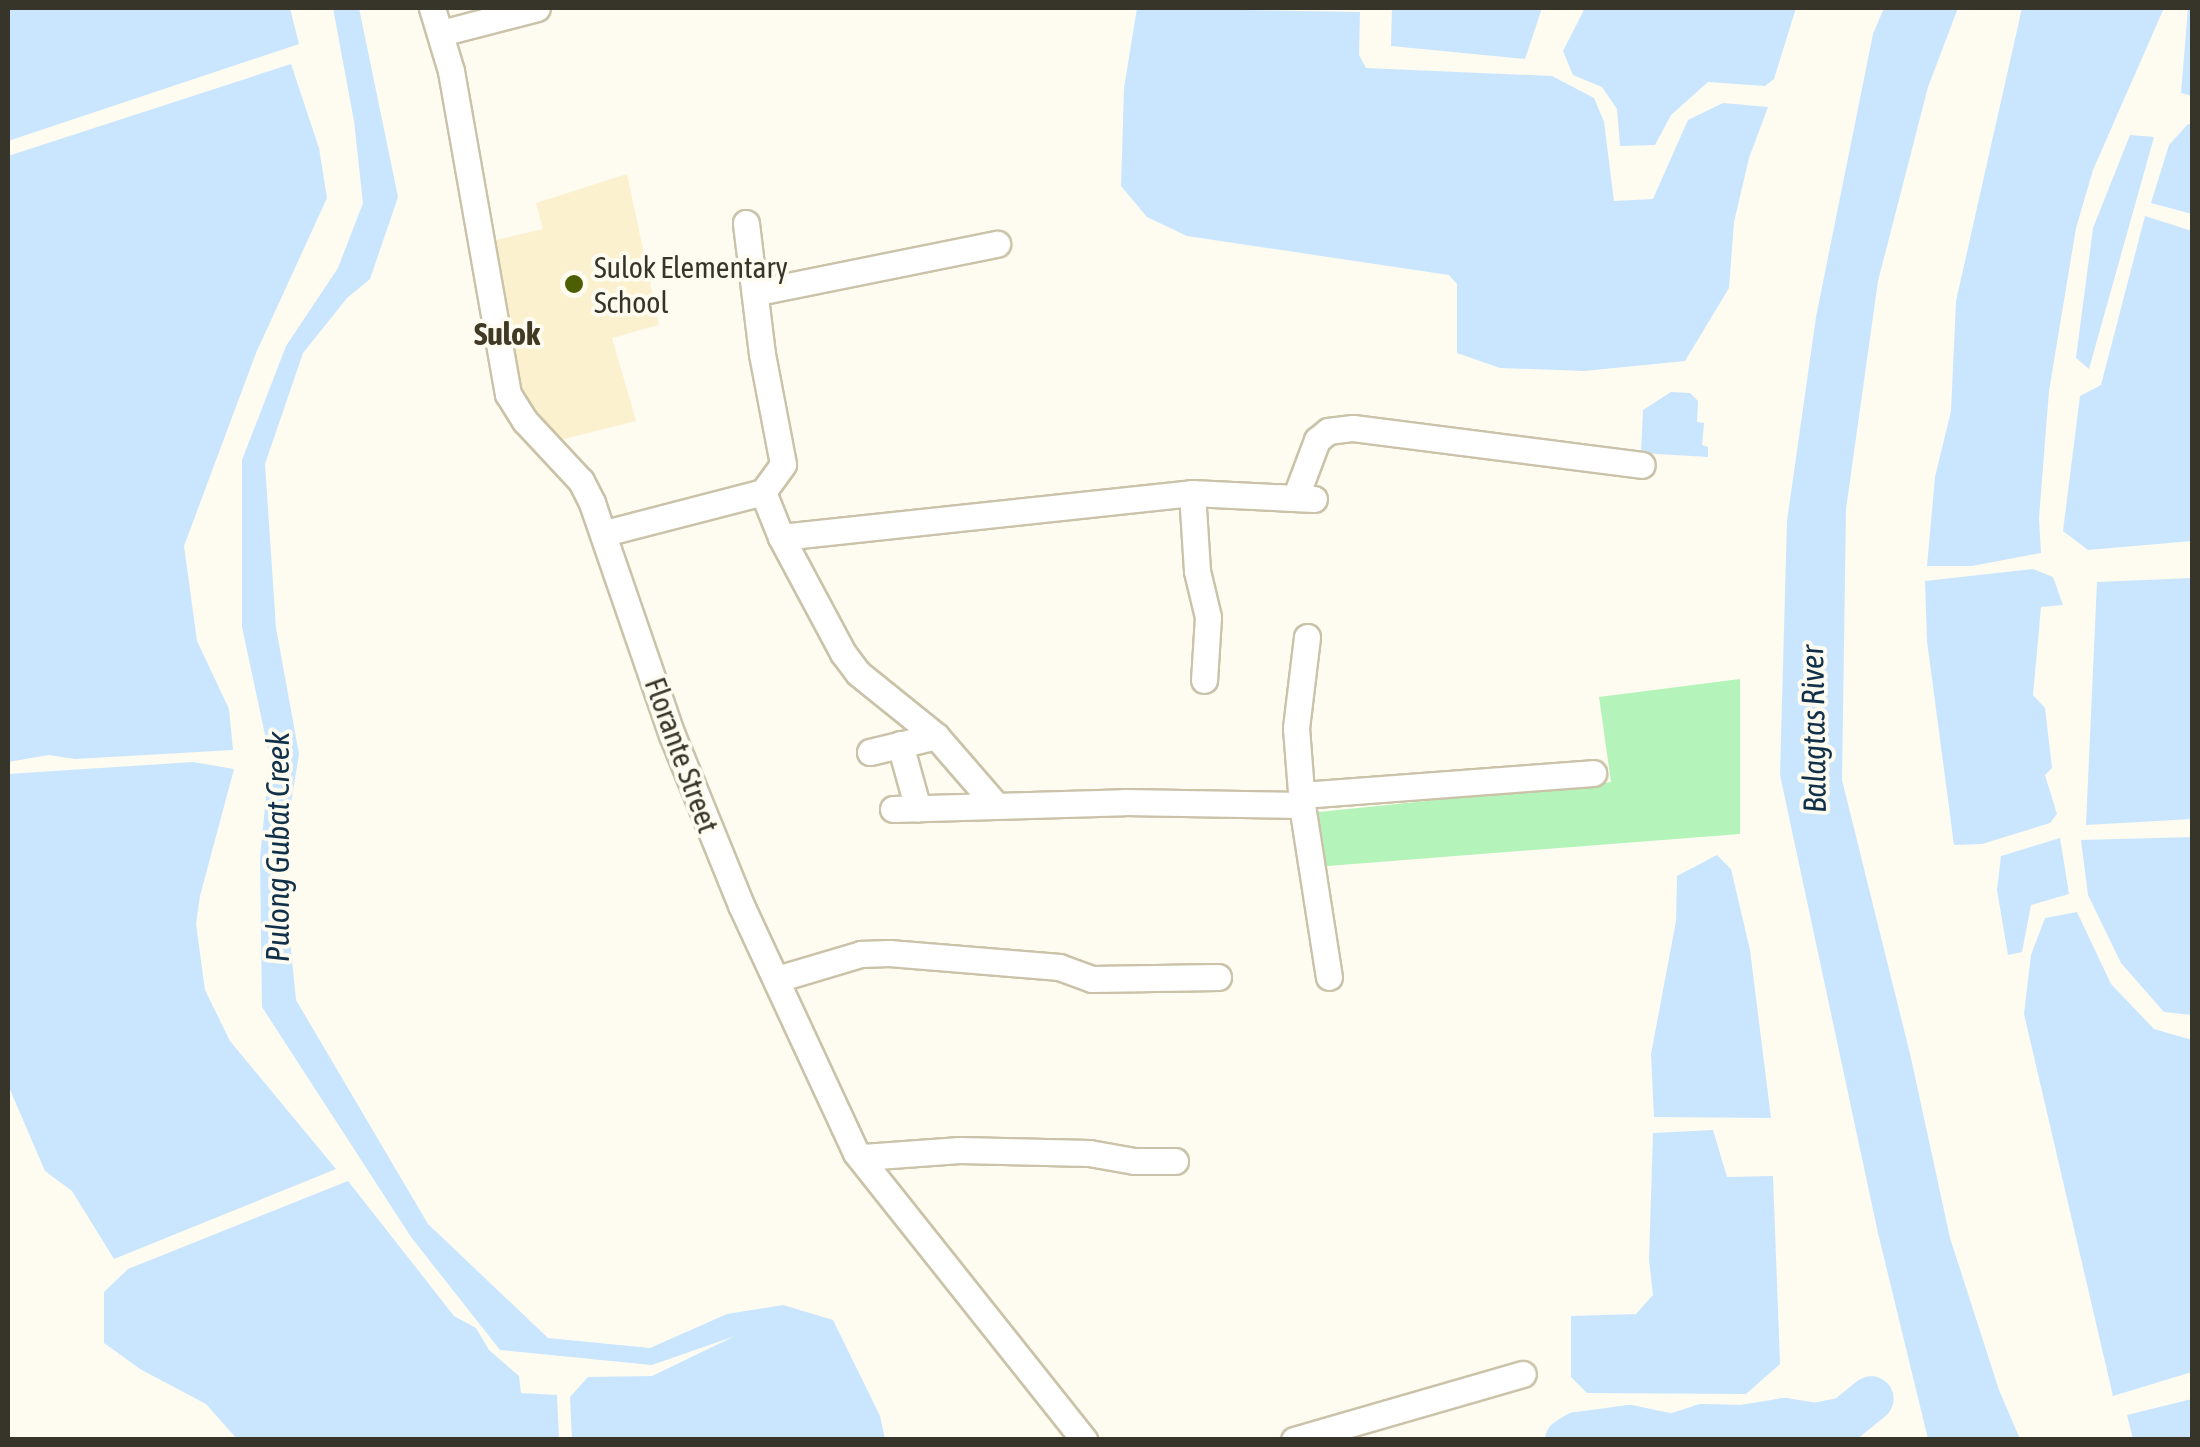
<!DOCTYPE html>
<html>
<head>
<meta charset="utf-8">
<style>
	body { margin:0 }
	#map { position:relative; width:2200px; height:1447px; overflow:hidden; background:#fefbf0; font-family:"Asap Condensed",sans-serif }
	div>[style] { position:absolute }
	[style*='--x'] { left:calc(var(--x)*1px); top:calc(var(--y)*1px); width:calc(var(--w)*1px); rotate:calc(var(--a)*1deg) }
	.built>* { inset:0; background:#fbf1ce }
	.green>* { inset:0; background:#b4f4bb }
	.water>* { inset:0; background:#c9e6fe }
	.river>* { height:45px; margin:-22.5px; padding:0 22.5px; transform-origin:22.5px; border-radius:22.5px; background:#c9e6fe }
	.roads { filter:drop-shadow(2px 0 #cac3a9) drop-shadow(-2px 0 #cac3a9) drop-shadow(0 2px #cac3a9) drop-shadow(0 -2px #cac3a9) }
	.street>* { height:25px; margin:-12.5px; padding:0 12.5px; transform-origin:12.5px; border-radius:12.5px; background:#fff }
	.dots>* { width:28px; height:28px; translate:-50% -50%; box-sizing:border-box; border:5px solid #fefbf0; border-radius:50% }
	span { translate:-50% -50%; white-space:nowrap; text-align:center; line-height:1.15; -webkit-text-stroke:8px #fefbf0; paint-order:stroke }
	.poi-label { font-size:30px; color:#373429 }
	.left { translate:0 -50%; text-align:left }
	.street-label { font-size:30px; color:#373429 }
	.neighbourhood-label { font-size:32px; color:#403a24; font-weight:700 }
	.water-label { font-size:32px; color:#103149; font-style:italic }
	.frame { position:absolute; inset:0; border:10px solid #373429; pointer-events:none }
</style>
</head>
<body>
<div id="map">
	<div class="built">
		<i style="clip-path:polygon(627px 174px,659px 325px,612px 338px,636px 421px,560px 440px,523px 401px,488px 242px,543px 229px,536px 203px)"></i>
	</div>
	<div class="green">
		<i style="clip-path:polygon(1740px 679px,1740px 834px,1315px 867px,1309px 813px,1611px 782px,1599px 697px)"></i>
	</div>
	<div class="water">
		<i style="clip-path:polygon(8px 8px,290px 8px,299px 44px,8px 141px)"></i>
		<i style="clip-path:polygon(333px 8px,359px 8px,398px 197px,370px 279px,347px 298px,303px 353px,265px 464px,276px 628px,299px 754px,282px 858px,296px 1000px,428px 1224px,548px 1338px,650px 1348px,727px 1314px,783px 1305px,833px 1320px,880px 1416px,885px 1439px,572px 1439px,570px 1397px,588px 1377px,652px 1376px,735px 1336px,652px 1365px,500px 1350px,411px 1237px,262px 1007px,260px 857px,270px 758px,242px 627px,242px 460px,286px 346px,338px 268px,363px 203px,354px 121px)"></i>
		<i style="clip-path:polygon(1137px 8px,1360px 12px,1359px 55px,1366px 68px,1552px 76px,1594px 98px,1604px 122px,1614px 201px,1653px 199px,1688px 120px,1723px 103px,1768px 107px,1749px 158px,1734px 222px,1729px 288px,1685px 361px,1584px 371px,1500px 368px,1457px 353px,1457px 284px,1449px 275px,1187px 236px,1147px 217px,1121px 186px,1124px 88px)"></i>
		<i style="clip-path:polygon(1392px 8px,1542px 8px,1525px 59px,1391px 46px)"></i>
		<i style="clip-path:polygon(1585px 8px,1796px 8px,1774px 79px,1765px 86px,1708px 82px,1671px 115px,1655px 145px,1620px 146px,1617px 109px,1602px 87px,1573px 75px,1563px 51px)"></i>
		<i style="clip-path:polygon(1884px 8px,1958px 8px,1928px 87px,1878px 281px,1846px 509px,1842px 780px,1911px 1058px,1950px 1238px,1999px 1390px,2020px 1439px,1928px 1439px,1878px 1233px,1780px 775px,1787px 521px,1816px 317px,1873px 34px)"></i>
		<i style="clip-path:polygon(2022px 8px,2164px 8px,2093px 170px,2076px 228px,2049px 391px,2039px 518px,2041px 553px,1972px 566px,1927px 566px,1935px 477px,1951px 411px,1956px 301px)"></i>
		<i style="clip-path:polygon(2188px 8px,2192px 8px,2192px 96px,2181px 93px)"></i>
		<i style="clip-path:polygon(291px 64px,319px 148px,327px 198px,256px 353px,184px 546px,197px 641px,229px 709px,233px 750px,75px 759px,49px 755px,8px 762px,8px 156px)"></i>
		<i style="clip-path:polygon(2188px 124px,2192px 125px,2192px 214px,2151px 203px,2169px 145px)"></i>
		<i style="clip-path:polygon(2130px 135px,2154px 137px,2089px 369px,2076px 358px,2093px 228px)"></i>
		<i style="clip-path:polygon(2145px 216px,2192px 231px,2192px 541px,2088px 550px,2063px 531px,2080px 396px,2101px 385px)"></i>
		<i style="clip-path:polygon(1671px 392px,1690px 393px,1698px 401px,1697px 422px,1704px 423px,1702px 445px,1708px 447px,1708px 457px,1641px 453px,1643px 410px)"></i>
		<i style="clip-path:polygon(2033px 569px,2053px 577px,2063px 605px,2041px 607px,2033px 695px,2045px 708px,2052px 768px,2045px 775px,2057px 814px,2050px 823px,1982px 844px,1954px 845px,1927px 641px,1925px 581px)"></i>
		<i style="clip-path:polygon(2192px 578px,2192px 819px,2086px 825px,2097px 582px)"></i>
		<i style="clip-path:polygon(193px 762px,234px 769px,200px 896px,196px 924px,205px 990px,230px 1041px,336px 1169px,114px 1259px,72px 1191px,45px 1171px,8px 1085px,8px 774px)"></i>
		<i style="clip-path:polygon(2192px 837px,2192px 1015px,2164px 1012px,2121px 963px,2088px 895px,2081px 840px)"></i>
		<i style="clip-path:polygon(2060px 838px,2069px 894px,2031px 905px,2022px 952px,2008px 955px,1997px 890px,2001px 856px)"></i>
		<i style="clip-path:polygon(1717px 855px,1731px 869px,1750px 950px,1771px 1118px,1654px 1117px,1651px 1054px,1676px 921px,1677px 876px)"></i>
		<i style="clip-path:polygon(2077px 912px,2111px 984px,2154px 1029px,2192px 1040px,2192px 1372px,2113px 1396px,2024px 1014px,2031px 955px,2045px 918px)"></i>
		<i style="clip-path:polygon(1713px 1130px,1727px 1177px,1773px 1176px,1780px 1364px,1746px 1394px,1587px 1393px,1571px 1377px,1571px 1316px,1636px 1314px,1653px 1295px,1649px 1260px,1653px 1133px)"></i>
		<i style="clip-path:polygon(348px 1181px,454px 1316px,476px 1328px,489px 1350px,519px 1376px,521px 1393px,557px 1395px,559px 1439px,237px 1439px,206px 1404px,140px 1369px,104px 1343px,104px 1292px,128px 1269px)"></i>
		<i style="clip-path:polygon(2192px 1399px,2192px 1439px,2133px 1439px,2127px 1415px)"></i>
	</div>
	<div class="river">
		<i style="--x:1567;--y:1440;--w:12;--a:-31"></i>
		<i style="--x:1577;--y:1434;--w:52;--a:-7.7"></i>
		<i style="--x:1629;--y:1427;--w:44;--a:11.8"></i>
		<i style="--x:1672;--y:1436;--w:32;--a:-18"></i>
		<i style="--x:1702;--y:1426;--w:40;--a:1.4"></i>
		<i style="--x:1742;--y:1427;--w:43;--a:-9.5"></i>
		<i style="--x:1784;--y:1420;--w:30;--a:9"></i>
		<i style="--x:1814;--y:1425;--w:32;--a:-11"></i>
		<i style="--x:1845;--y:1419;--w:33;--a:-39"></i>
	</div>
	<div class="roads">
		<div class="street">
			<i style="--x:432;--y:8;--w:66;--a:73.2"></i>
			<i style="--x:451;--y:71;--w:328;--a:80"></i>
			<i style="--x:508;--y:394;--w:32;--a:58"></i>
			<i style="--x:525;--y:421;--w:82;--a:47"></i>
			<i style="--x:581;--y:481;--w:25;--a:63"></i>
			<i style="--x:592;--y:503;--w:245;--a:71"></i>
			<i style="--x:672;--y:735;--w:183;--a:67.9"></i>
			<i style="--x:741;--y:905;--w:273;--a:65.1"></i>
			<i style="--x:856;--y:1153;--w:367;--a:51.5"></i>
			<i style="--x:441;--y:33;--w:99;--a:-14.6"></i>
			<i style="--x:758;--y:292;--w:244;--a:-11.4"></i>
			<i style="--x:763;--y:492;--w:48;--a:68.2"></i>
			<i style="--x:781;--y:537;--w:132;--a:61.9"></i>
			<i style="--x:843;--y:653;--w:25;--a:53"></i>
			<i style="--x:858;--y:673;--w:100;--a:38.9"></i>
			<i style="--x:936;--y:736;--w:90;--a:49.1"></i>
			<i style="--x:1192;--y:493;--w:78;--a:86.3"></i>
			<i style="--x:1197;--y:571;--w:47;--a:76.6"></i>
			<i style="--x:1208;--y:617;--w:63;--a:93.6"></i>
			<i style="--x:1296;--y:496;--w:60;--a:-69.4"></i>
			<i style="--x:1317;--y:440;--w:14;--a:-39"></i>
			<i style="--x:1328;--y:431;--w:25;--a:-7"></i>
			<i style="--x:1353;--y:428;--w:291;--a:7.3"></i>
			<i style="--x:605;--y:533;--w:163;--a:-14.5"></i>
			<i style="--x:763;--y:492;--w:34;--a:-54"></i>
			<i style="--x:783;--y:464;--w:112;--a:-100.8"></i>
			<i style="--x:762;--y:354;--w:132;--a:-97"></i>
			<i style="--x:781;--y:537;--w:413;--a:-6.1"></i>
			<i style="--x:1192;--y:493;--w:122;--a:2.8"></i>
			<i style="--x:1307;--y:637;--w:92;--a:96.9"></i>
			<i style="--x:1296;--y:728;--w:77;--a:85.5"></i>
			<i style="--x:1302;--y:805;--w:174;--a:81.1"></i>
			<i style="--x:900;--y:744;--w:67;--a:74.5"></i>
			<i style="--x:870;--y:752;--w:68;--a:-13.6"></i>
			<i style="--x:1301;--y:795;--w:293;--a:-4.3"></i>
			<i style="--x:893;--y:809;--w:231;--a:-1.7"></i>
			<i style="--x:1124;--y:802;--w:178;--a:1"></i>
			<i style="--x:777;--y:979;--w:88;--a:-16.6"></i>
			<i style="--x:861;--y:954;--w:28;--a:-2"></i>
			<i style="--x:889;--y:953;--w:171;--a:4.7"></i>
			<i style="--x:1059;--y:967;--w:35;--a:20"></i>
			<i style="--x:1092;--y:979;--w:126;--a:-0.9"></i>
			<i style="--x:863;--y:1157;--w:97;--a:-4.1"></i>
			<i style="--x:960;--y:1150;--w:129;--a:1.3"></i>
			<i style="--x:1089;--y:1153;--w:46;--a:10.1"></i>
			<i style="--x:1134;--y:1161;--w:41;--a:0"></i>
			<i style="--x:1294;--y:1440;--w:238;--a:-16.1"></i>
		</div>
	</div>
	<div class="dots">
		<i style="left:574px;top:284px;background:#4d5f02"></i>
	</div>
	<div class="poi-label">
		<span class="left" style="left:594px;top:284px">Sulok Elementary<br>School</span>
	</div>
	<div class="street-label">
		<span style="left:682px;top:755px;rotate:70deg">Florante Street</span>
	</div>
	<div class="neighbourhood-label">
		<span style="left:507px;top:334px">Sulok</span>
	</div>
	<div class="water-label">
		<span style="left:1814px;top:729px;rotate:-91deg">Balagtas River</span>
		<span style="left:278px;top:847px;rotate:-90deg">Pulong Gubat Creek</span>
	</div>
	<div class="frame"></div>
</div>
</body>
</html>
